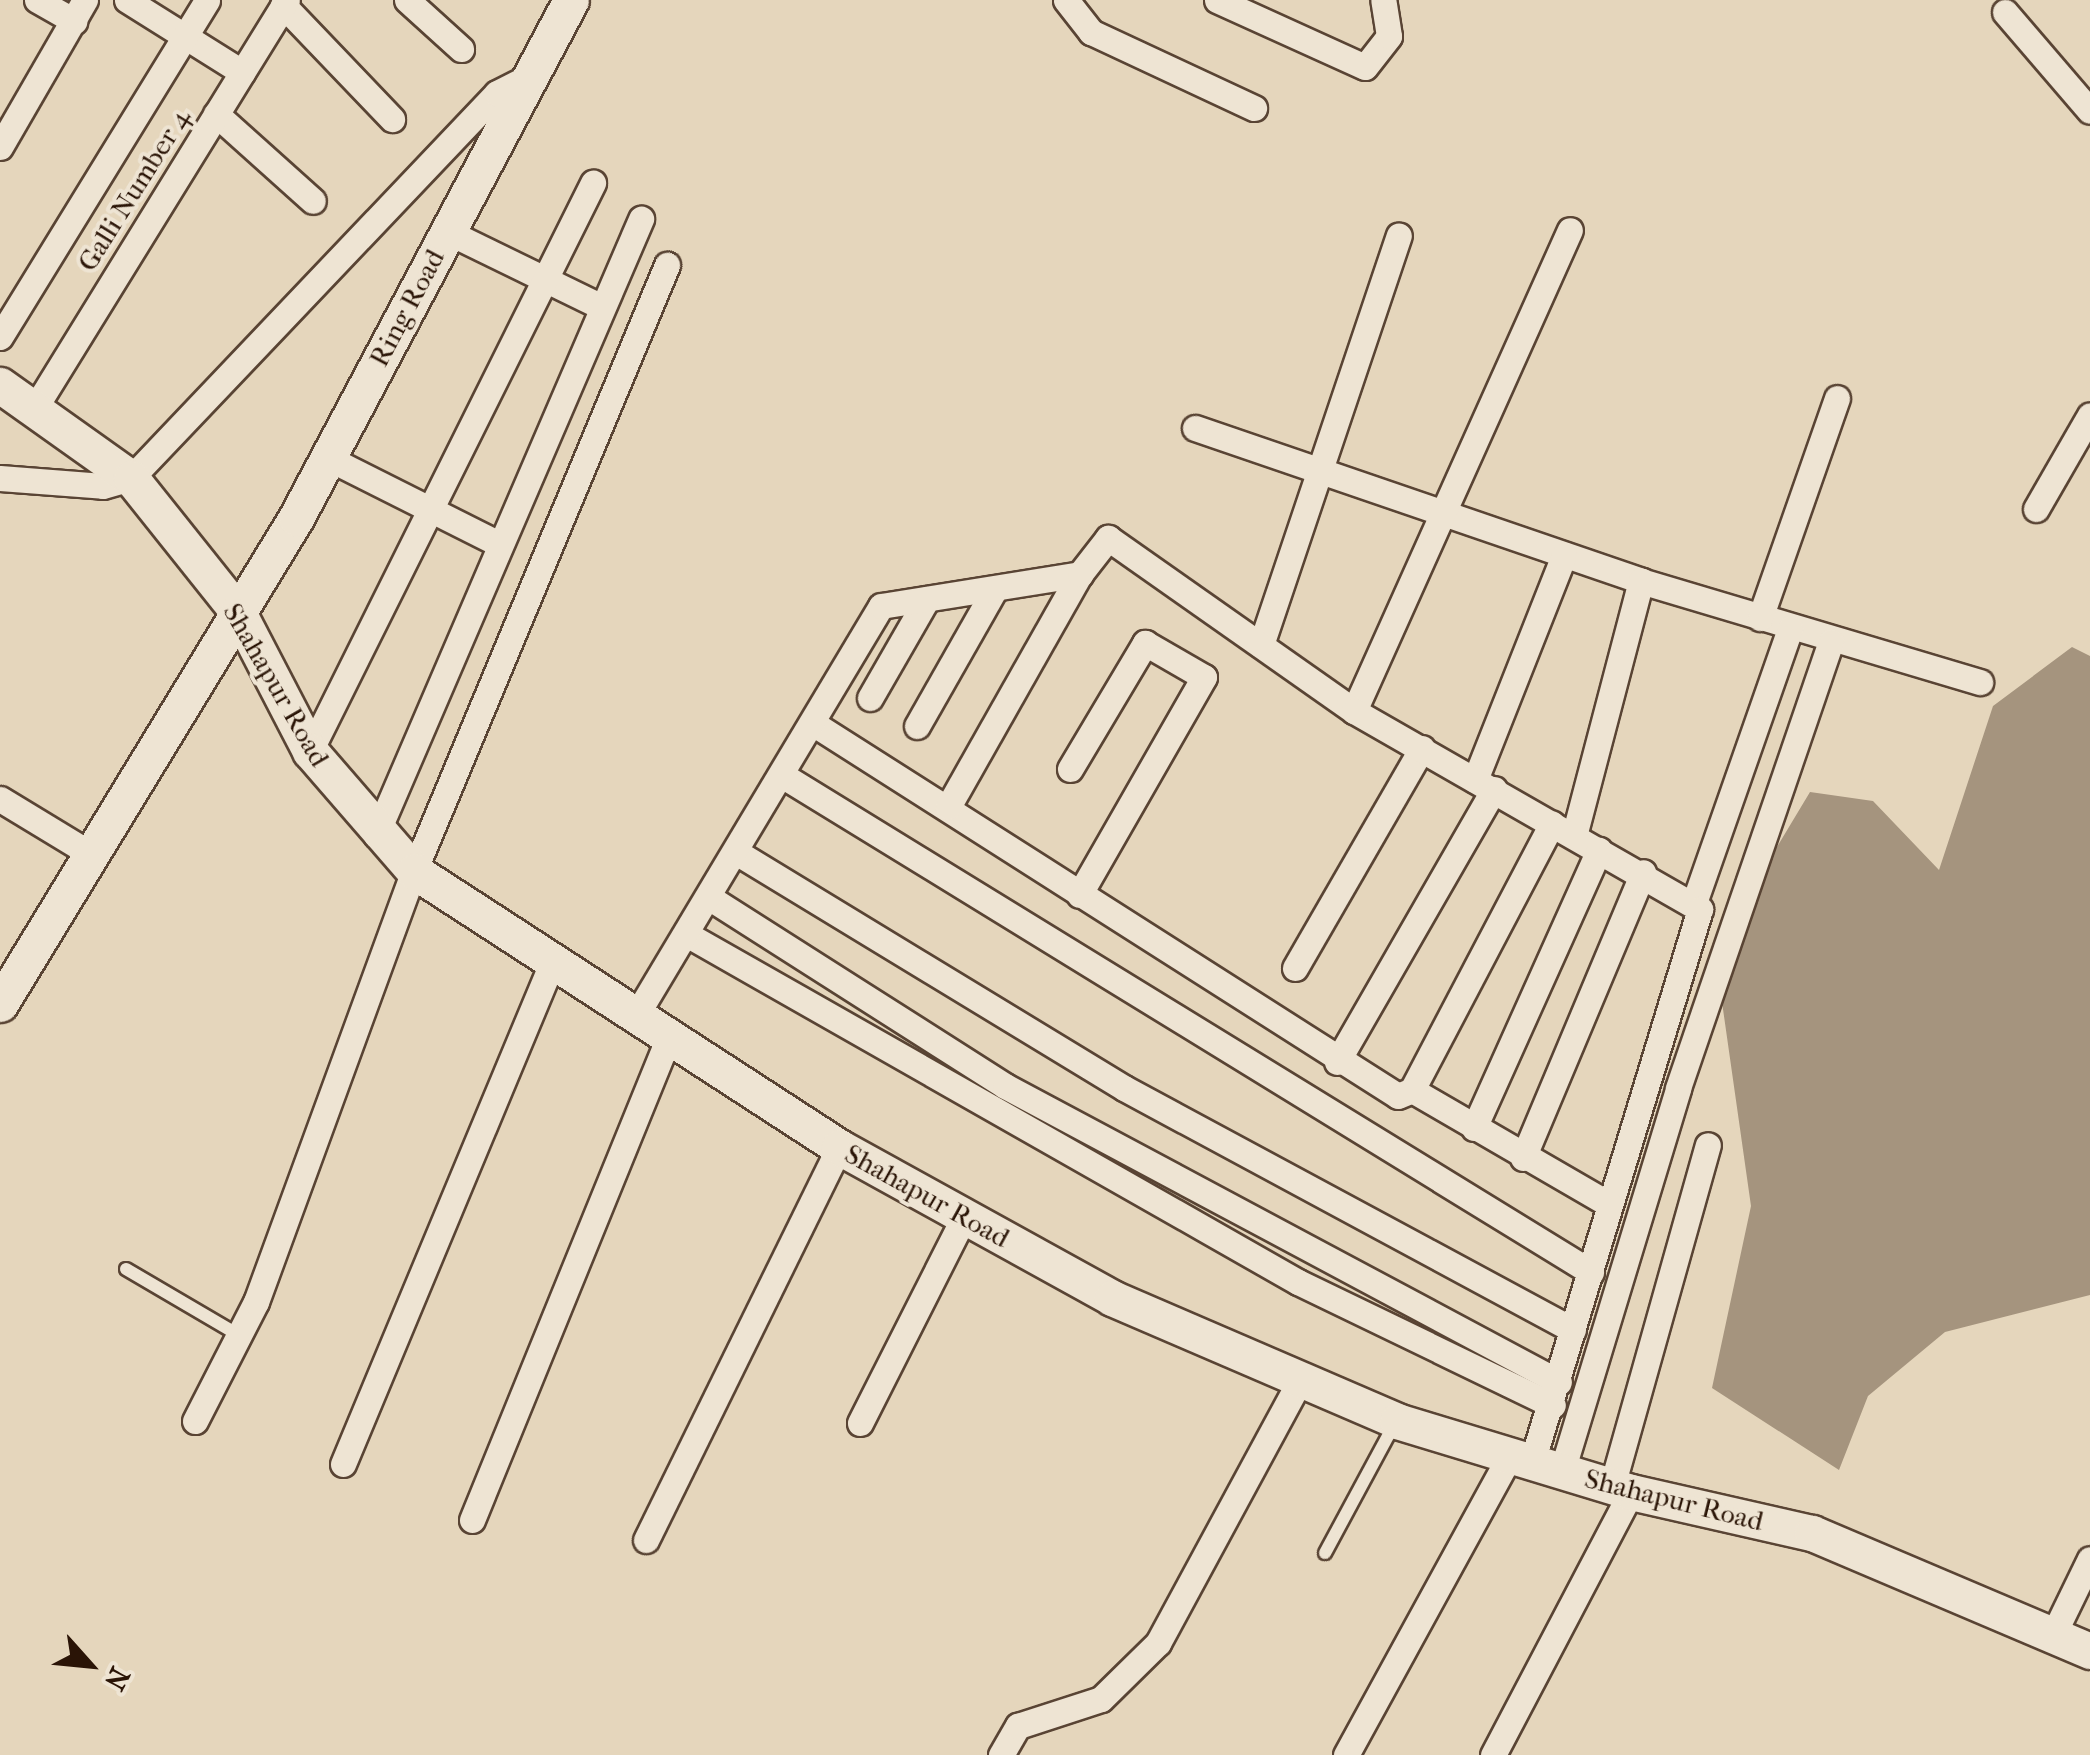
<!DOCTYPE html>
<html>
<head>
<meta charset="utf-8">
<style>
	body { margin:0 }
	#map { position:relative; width:2090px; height:1755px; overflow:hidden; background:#e5d6bc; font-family:"IM FELL French Canon",serif }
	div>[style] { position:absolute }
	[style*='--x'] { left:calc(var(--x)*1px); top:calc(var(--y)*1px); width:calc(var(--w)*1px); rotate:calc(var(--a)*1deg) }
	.water>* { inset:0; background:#a5947e }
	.roads { filter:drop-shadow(2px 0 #594434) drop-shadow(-2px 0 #594434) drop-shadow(0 2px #594434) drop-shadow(0 -2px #594434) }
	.service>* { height:12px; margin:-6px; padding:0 6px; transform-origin:6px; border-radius:6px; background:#eee4d3 }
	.minor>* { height:25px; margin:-12.5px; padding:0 12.5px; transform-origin:12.5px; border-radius:12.5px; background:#eee4d3 }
	.secondary>* { height:35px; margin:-17.5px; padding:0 17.5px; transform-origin:17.5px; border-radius:17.5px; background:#eee4d3 }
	span { translate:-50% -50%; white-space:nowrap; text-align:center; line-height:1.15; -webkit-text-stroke:8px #eee4d3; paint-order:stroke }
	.street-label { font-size:28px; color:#2a1406 }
	.north { position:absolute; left:40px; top:1615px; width:100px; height:100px; -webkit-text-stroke:8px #eee4d3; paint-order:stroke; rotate:117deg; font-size:28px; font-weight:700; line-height:40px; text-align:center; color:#2a1406 }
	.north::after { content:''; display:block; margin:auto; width:35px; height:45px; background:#2a1406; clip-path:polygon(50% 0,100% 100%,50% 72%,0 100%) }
</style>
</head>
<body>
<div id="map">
	<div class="water">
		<i style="clip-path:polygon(2072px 647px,2090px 656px,2090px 1295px,1945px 1332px,1868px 1396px,1839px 1470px,1712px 1388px,1751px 1206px,1718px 974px,1754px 885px,1810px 792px,1873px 801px,1939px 870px,1993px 706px)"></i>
	</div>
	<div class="roads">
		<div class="service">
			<i style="--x:126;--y:1269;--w:132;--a:30.4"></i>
			<i style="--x:1325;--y:1553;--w:148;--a:-61.7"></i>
		</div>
		<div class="minor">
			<i style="--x:37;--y:0;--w:43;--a:29.6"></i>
			<i style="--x:127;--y:0;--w:136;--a:32.1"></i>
			<i style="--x:407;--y:0;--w:73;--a:42.2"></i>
			<i style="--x:1066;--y:0;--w:41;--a:52"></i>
			<i style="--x:1091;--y:32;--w:180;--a:25"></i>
			<i style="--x:1217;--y:0;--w:162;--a:24.4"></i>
			<i style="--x:1365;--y:67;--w:39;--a:-52"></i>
			<i style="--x:1389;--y:36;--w:36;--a:-99"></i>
			<i style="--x:283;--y:5;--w:158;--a:46.3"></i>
			<i style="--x:2005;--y:12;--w:130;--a:49.4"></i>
			<i style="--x:216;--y:114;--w:130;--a:41.9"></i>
			<i style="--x:0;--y:147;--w:170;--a:-60"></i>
			<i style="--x:448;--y:232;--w:169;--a:26"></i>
			<i style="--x:0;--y:337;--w:395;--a:-58.4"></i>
			<i style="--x:33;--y:411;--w:483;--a:-58.3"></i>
			<i style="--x:1195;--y:428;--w:472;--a:18.9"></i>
			<i style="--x:1641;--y:581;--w:354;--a:16.6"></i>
			<i style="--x:328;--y:458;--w:191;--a:26.7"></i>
			<i style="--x:0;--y:478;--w:103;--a:4.4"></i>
			<i style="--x:103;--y:486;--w:29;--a:-16"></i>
			<i style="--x:131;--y:478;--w:531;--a:-46.45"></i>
			<i style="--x:497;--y:93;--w:37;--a:-27"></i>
			<i style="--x:2036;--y:509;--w:108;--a:-60.1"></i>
			<i style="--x:1760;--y:618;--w:233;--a:-70.7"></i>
			<i style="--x:1261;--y:645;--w:432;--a:-71.4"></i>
			<i style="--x:870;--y:698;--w:114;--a:-60.1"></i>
			<i style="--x:1354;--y:711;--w:527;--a:-65.82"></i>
			<i style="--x:814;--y:724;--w:692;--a:32.5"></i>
			<i style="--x:1398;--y:1096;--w:15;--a:-23"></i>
			<i style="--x:1412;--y:1090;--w:301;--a:-62.3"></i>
			<i style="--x:917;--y:726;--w:154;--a:-60.4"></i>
			<i style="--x:310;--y:751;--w:635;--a:-63.52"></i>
			<i style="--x:1070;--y:769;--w:147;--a:-59.2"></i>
			<i style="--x:1145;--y:643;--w:68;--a:30"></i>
			<i style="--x:1204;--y:677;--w:251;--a:119.8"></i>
			<i style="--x:785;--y:777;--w:946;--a:31.56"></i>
			<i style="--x:1475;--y:780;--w:242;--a:-68.4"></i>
			<i style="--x:0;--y:799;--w:104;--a:31.2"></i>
			<i style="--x:948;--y:807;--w:268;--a:-60.5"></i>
			<i style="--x:376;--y:835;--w:671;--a:-66.72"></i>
			<i style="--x:1574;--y:836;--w:264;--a:-75.3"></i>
			<i style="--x:736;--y:852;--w:454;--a:31.3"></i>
			<i style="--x:1124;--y:1088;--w:510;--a:28.32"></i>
			<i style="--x:710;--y:898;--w:350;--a:32.5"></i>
			<i style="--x:1005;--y:1086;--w:628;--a:28.12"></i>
			<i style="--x:1695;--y:900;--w:288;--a:-70.7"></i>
			<i style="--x:688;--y:935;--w:702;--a:29.63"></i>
			<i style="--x:1298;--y:1282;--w:283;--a:25.8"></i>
			<i style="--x:1295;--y:968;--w:254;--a:-60"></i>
			<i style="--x:638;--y:1012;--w:473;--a:-59.1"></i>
			<i style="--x:881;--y:606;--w:202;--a:-9.1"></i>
			<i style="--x:1080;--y:574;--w:46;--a:-52.1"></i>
			<i style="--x:1108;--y:538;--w:301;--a:35.1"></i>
			<i style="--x:1354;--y:711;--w:399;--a:29.8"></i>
			<i style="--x:1700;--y:909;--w:578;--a:106.9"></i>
			<i style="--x:1337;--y:1062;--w:315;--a:-60.1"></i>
			<i style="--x:1412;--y:1090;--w:228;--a:30.1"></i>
			<i style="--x:1474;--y:1128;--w:305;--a:-65.8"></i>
			<i style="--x:1523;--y:1158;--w:310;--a:-67.2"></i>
			<i style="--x:195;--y:1421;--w:134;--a:-62.9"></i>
			<i style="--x:256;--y:1302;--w:459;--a:-69.9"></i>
			<i style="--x:414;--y:871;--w:657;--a:-67.34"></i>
			<i style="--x:860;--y:1423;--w:231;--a:-63.2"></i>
			<i style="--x:343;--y:1464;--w:548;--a:-67.36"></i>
			<i style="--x:1562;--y:1471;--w:400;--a:-73.1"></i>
			<i style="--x:1678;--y:1088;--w:472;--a:-71.1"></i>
			<i style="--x:1612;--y:1486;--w:354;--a:-74.3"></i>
			<i style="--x:472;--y:1520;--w:527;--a:-67.82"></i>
			<i style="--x:646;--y:1540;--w:438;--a:-63.8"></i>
			<i style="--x:2054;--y:1633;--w:82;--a:-64.1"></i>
			<i style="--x:1001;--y:1755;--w:34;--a:-60"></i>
			<i style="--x:1018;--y:1726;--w:87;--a:-18"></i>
			<i style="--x:1101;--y:1699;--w:80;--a:-44.5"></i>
			<i style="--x:1158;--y:1643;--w:300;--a:-61.6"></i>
			<i style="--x:1346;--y:1755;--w:341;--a:-61.3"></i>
			<i style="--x:1493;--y:1755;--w:297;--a:-62.3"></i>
		</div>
		<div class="secondary">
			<i style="--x:0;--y:385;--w:161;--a:35.4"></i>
			<i style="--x:131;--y:478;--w:171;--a:51.4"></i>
			<i style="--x:238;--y:612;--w:157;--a:62.6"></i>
			<i style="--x:310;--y:751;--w:159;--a:49.1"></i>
			<i style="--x:414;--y:871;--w:507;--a:33"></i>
			<i style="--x:839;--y:1147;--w:312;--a:28.9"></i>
			<i style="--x:1112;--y:1298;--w:310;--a:23.3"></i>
			<i style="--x:1397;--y:1421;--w:245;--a:16.9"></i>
			<i style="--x:1631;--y:1492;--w:186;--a:12.8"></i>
			<i style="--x:1812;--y:1533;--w:302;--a:23"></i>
			<i style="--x:0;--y:1004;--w:569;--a:-58.66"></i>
			<i style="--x:296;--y:518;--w:586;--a:-62.04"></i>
		</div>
	</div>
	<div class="street-label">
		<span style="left:134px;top:190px;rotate:-58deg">Galli Number 4</span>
		<span style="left:407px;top:308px;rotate:-62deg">Ring Road</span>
		<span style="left:276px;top:685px;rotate:60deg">Shahapur Road</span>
		<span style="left:927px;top:1196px;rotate:29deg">Shahapur Road</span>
		<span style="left:1674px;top:1500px;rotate:14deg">Shahapur Road</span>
	</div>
	<div class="north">N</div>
</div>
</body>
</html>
